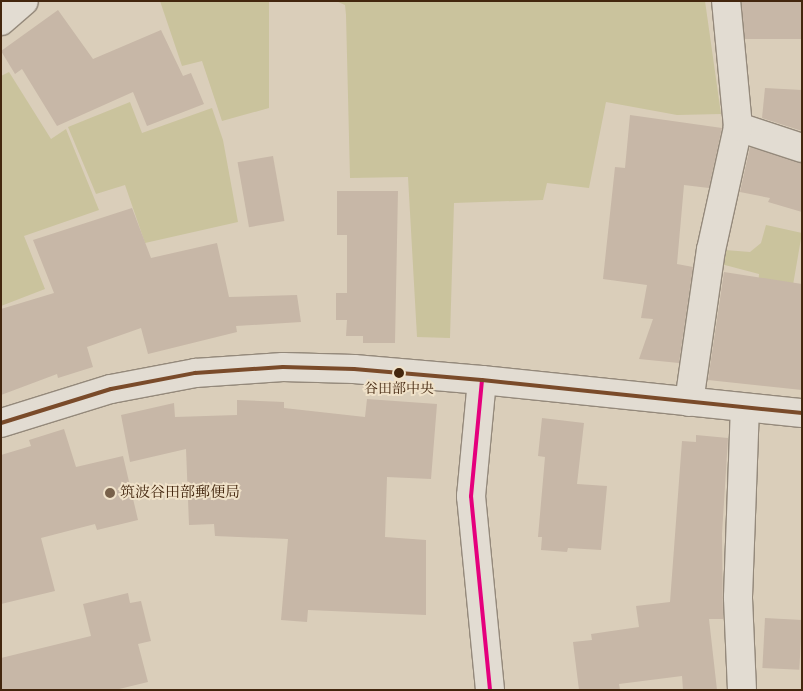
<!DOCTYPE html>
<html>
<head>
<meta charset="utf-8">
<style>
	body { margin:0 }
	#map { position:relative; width:803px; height:691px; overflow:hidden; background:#daceba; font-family:Alegreya,"Noto Serif JP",serif }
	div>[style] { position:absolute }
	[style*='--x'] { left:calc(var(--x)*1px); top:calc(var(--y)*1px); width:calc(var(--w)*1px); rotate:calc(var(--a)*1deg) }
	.green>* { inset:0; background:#cac39d }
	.building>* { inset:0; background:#c7b7a7; transform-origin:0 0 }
	.roads { filter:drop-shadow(1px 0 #94897b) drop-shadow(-1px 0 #94897b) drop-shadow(0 1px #94897b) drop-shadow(0 -1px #94897b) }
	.street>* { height:28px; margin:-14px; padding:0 14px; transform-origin:14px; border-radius:14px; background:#e2dcd2 }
	.secondary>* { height:28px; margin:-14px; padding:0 14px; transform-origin:14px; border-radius:14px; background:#e2dcd2 }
	.bus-1>* { height:4px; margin:-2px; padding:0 2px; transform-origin:2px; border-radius:2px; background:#e5007d }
	.bus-2>* { height:4px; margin:-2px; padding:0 2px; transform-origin:2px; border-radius:2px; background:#7a4b2a }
	.dots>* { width:14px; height:14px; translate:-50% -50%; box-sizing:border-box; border:2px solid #f0e2c9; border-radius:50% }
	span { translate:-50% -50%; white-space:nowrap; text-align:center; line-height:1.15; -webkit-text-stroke:4px #f0e2c9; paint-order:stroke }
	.bus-label { font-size:14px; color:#43260e }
	.poi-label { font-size:15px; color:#43260e }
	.left { translate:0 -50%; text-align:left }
	.frame { position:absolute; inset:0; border:2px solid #43260e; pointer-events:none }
</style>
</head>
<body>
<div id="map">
	<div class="green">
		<i style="clip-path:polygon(160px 1px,269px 1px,269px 108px,222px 121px,202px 61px,182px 66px)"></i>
		<i style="clip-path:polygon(336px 1px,705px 1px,721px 114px,677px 115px,606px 102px,589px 188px,547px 183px,543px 200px,454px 203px,450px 338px,417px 337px,408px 177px,350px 178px,346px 15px,345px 5px)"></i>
		<i style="clip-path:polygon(9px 72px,51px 139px,66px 129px,99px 210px,24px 236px,45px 289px,1px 306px,1px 76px)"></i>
		<i style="clip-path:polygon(130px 102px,142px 133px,212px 108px,223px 140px,238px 222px,145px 243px,125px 185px,96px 194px,68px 127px)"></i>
		<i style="clip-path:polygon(766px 225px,802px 233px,789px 308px,757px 304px,759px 274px,721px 264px,725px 250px,750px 252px,761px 243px)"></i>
	</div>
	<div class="building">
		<i style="left:802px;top:1px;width:38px;height:60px;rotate:90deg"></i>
		<i style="clip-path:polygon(58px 10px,93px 59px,161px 30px,183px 76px,191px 73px,204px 104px,147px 126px,133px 92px,57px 126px,22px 69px,15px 74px,1px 51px)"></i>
		<i style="clip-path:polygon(765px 88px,802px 90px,802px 131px,762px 118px)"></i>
		<i style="clip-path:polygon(630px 115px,722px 128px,709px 188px,684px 185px,677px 264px,693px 267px,679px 363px,639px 359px,653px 319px,641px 318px,647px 285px,603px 279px,615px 167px,625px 168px)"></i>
		<i style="clip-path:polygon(750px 147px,802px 163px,802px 212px,768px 202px,770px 198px,740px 192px)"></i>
		<i style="left:273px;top:156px;width:66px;height:36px;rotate:80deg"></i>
		<i style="clip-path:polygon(337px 191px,398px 191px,395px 343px,363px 343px,363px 336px,346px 336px,347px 320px,336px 320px,336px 293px,347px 293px,347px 235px,337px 235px)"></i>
		<i style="clip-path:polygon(132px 208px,151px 258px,217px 243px,229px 297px,297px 295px,301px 322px,236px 326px,237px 332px,148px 354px,141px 328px,87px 347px,93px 367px,58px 378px,57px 374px,1px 395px,1px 309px,54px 293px,33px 240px)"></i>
		<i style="clip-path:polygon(724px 272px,802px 284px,802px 390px,708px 380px)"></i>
		<i style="clip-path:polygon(367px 399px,437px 404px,431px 479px,387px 477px,385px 537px,426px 540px,426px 615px,308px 610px,307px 622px,281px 620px,288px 539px,215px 536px,214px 524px,189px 525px,186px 449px,130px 462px,121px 415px,174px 403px,175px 417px,237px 415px,237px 400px,284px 402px,284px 408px,365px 417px)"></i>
		<i style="clip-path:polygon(542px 418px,584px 423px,577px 484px,607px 486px,601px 550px,568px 548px,567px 552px,541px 550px,542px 537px,538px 537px,545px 457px,538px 456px)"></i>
		<i style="clip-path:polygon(64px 429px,76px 467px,123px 456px,138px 520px,97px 530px,95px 524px,41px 538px,55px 591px,1px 604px,1px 455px,31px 446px,29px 440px)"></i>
		<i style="clip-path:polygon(696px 435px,728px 438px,722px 534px,723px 619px,709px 619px,717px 690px,683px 690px,682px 676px,619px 684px,620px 690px,579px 690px,573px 642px,592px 640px,591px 634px,639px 627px,636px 606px,670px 602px,682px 441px,696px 442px)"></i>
		<i style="clip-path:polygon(128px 593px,130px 603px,141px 601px,151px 641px,138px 644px,148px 682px,115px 690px,1px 690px,1px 658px,91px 636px,83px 604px)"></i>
		<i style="left:765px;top:618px;width:37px;height:50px;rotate:3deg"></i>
	</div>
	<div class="roads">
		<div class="street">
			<i style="--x:1;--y:21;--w:30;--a:-41"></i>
			<i style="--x:738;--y:127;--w:67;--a:18.2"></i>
			<i style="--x:689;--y:402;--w:154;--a:-81.8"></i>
			<i style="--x:711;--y:250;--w:126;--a:-77.6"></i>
			<i style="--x:738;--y:127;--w:127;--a:-95.4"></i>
			<i style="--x:742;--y:690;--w:93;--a:-92.5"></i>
			<i style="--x:738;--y:597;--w:189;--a:-87.9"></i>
		</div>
		<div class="secondary">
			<i style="--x:482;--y:380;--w:117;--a:95.4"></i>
			<i style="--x:471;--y:496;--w:195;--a:84.4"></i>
			<i style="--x:1;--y:423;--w:115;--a:-17.2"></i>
			<i style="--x:111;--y:389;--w:86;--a:-10.8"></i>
			<i style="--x:195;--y:373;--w:88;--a:-3.9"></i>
			<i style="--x:283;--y:367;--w:71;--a:1.6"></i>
			<i style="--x:354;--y:369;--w:128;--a:4.9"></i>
			<i style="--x:482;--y:380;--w:322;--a:5.9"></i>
		</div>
	</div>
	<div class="bus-1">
		<i style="--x:482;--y:380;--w:117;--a:95.4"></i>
		<i style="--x:471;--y:496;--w:195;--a:84.4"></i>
	</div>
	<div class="bus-2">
		<i style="--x:1;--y:423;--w:115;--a:-17.2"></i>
		<i style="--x:111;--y:389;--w:86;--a:-10.8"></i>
		<i style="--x:195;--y:373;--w:88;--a:-3.9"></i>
		<i style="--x:283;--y:367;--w:71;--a:1.6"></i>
		<i style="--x:354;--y:369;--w:128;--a:4.9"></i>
		<i style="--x:482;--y:380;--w:322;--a:5.9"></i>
	</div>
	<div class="dots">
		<i style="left:399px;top:373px;background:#43260e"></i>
		<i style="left:110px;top:493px;background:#78614a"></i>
	</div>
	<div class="bus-label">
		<span style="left:399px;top:389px">谷田部中央</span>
	</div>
	<div class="poi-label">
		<span class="left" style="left:120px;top:493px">筑波谷田部郵便局</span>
	</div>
	<div class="frame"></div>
</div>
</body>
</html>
